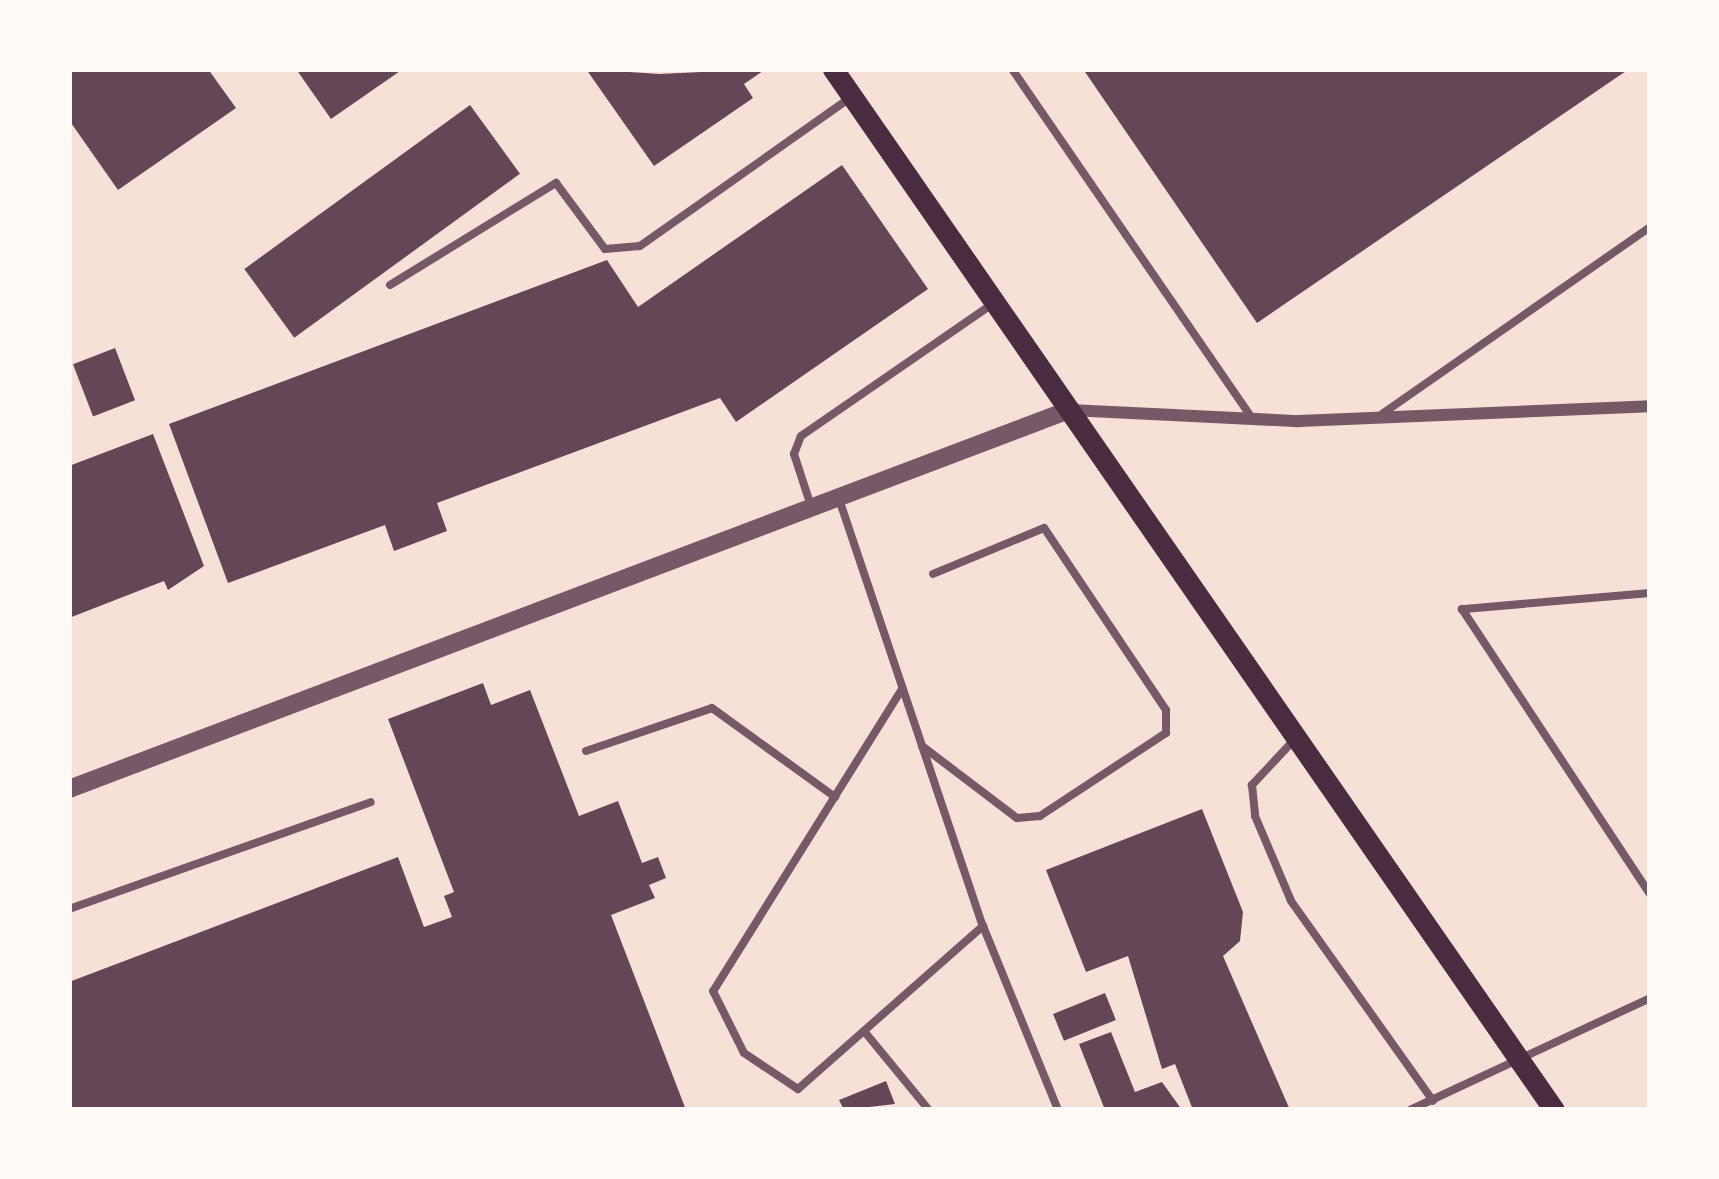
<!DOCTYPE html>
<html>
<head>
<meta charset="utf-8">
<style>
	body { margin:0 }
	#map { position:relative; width:1719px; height:1179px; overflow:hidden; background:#f7e1d7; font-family:"Archivo Narrow",sans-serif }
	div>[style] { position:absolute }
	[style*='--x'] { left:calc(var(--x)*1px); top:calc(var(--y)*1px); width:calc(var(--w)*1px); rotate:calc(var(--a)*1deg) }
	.building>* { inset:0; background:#644757; transform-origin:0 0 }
	.service>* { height:8px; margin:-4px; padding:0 4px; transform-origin:4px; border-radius:4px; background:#755966 }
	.minor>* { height:12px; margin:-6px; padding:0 6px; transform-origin:6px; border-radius:6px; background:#755966 }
	.tertiary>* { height:18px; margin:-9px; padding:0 9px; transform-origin:9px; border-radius:9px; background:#755966 }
	.secondary>* { height:21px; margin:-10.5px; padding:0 10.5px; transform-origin:10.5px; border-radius:10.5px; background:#4a2c40 }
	span { translate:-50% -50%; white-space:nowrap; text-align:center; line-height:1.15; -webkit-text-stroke:10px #fffaf5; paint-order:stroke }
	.frame { position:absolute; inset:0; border:72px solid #fffaf5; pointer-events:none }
</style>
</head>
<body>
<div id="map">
	<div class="building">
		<i style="clip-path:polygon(69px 69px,208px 69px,236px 108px,118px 190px,69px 120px)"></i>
		<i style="clip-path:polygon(296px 69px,403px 69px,331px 119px)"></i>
		<i style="clip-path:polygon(586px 69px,659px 74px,766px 69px,744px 84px,753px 98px,654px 166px)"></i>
		<i style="clip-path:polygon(1083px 69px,1629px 69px,1257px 323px)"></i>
		<i style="left:470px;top:105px;width:85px;height:279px;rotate:54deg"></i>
		<i style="clip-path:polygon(842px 165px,928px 289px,736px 422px,720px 398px,437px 503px,447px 531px,394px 551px,385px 525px,228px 583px,169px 424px,607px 260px,638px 307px)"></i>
		<i style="left:115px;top:348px;width:56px;height:45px;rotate:69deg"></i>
		<i style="clip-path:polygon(153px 434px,204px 566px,168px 590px,164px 581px,69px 618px,69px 466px)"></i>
		<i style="clip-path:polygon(483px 683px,491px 705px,530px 690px,579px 816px,618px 801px,642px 863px,658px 857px,666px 878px,649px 885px,655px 898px,611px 915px,686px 1110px,69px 1110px,69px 982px,398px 857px,424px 927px,452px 917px,444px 896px,454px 892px,388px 719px)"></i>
		<i style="clip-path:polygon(1202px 809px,1243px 912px,1240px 941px,1223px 956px,1290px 1110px,1193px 1110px,1175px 1064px,1162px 1069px,1128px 956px,1086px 972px,1046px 870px)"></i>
		<i style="left:1105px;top:993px;width:29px;height:56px;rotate:68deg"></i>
		<i style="clip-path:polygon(1111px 1032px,1135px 1092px,1162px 1082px,1182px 1110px,1105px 1110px,1079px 1044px)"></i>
		<i style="clip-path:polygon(886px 1081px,895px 1104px,844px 1110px,839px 1100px)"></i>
	</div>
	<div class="service">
		<i style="--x:1012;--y:69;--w:422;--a:55.5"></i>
		<i style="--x:390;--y:285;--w:195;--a:-31.6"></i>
		<i style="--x:556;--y:183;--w:82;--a:53.4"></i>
		<i style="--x:605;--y:249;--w:35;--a:-5"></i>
		<i style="--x:640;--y:246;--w:257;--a:-35.2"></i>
		<i style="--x:1382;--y:414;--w:327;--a:-34.9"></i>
		<i style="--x:839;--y:499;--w:451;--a:71.4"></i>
		<i style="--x:983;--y:926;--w:199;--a:67.8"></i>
		<i style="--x:811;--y:506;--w:55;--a:-108.1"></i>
		<i style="--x:794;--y:454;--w:19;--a:-69"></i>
		<i style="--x:801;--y:436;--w:234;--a:-34.6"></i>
		<i style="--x:1650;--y:593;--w:189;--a:175.1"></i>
		<i style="--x:1462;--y:609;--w:341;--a:56.6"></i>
		<i style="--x:902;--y:689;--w:356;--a:122"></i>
		<i style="--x:713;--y:991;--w:69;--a:63.4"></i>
		<i style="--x:744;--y:1053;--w:65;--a:33.7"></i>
		<i style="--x:798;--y:1089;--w:247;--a:-41.4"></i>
		<i style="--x:1294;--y:740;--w:62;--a:133"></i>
		<i style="--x:1252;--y:785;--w:31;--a:84"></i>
		<i style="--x:1255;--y:816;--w:92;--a:67"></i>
		<i style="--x:1291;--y:901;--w:245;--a:54.6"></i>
		<i style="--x:922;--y:746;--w:119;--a:37.2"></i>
		<i style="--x:1017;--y:818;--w:23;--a:-5"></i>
		<i style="--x:1040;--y:816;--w:151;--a:-33.4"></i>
		<i style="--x:1166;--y:733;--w:23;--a:-90"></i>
		<i style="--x:1166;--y:710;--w:219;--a:-123.8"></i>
		<i style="--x:1044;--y:528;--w:120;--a:157.5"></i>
		<i style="--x:586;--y:751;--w:133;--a:-18.8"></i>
		<i style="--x:712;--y:708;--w:152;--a:35.9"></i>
		<i style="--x:69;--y:909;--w:320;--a:-19.5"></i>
		<i style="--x:864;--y:1031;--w:102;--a:50.6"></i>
		<i style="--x:1410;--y:1110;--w:265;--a:-25"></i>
	</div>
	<div class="minor">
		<i style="--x:1070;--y:410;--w:229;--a:2.8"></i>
		<i style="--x:1299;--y:421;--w:351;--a:-2.4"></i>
	</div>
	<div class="tertiary">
		<i style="--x:69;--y:789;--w:1069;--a:-20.76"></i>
	</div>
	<div class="secondary">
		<i style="--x:833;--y:69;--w:1266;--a:55.29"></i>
	</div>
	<div class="frame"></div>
</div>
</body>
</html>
